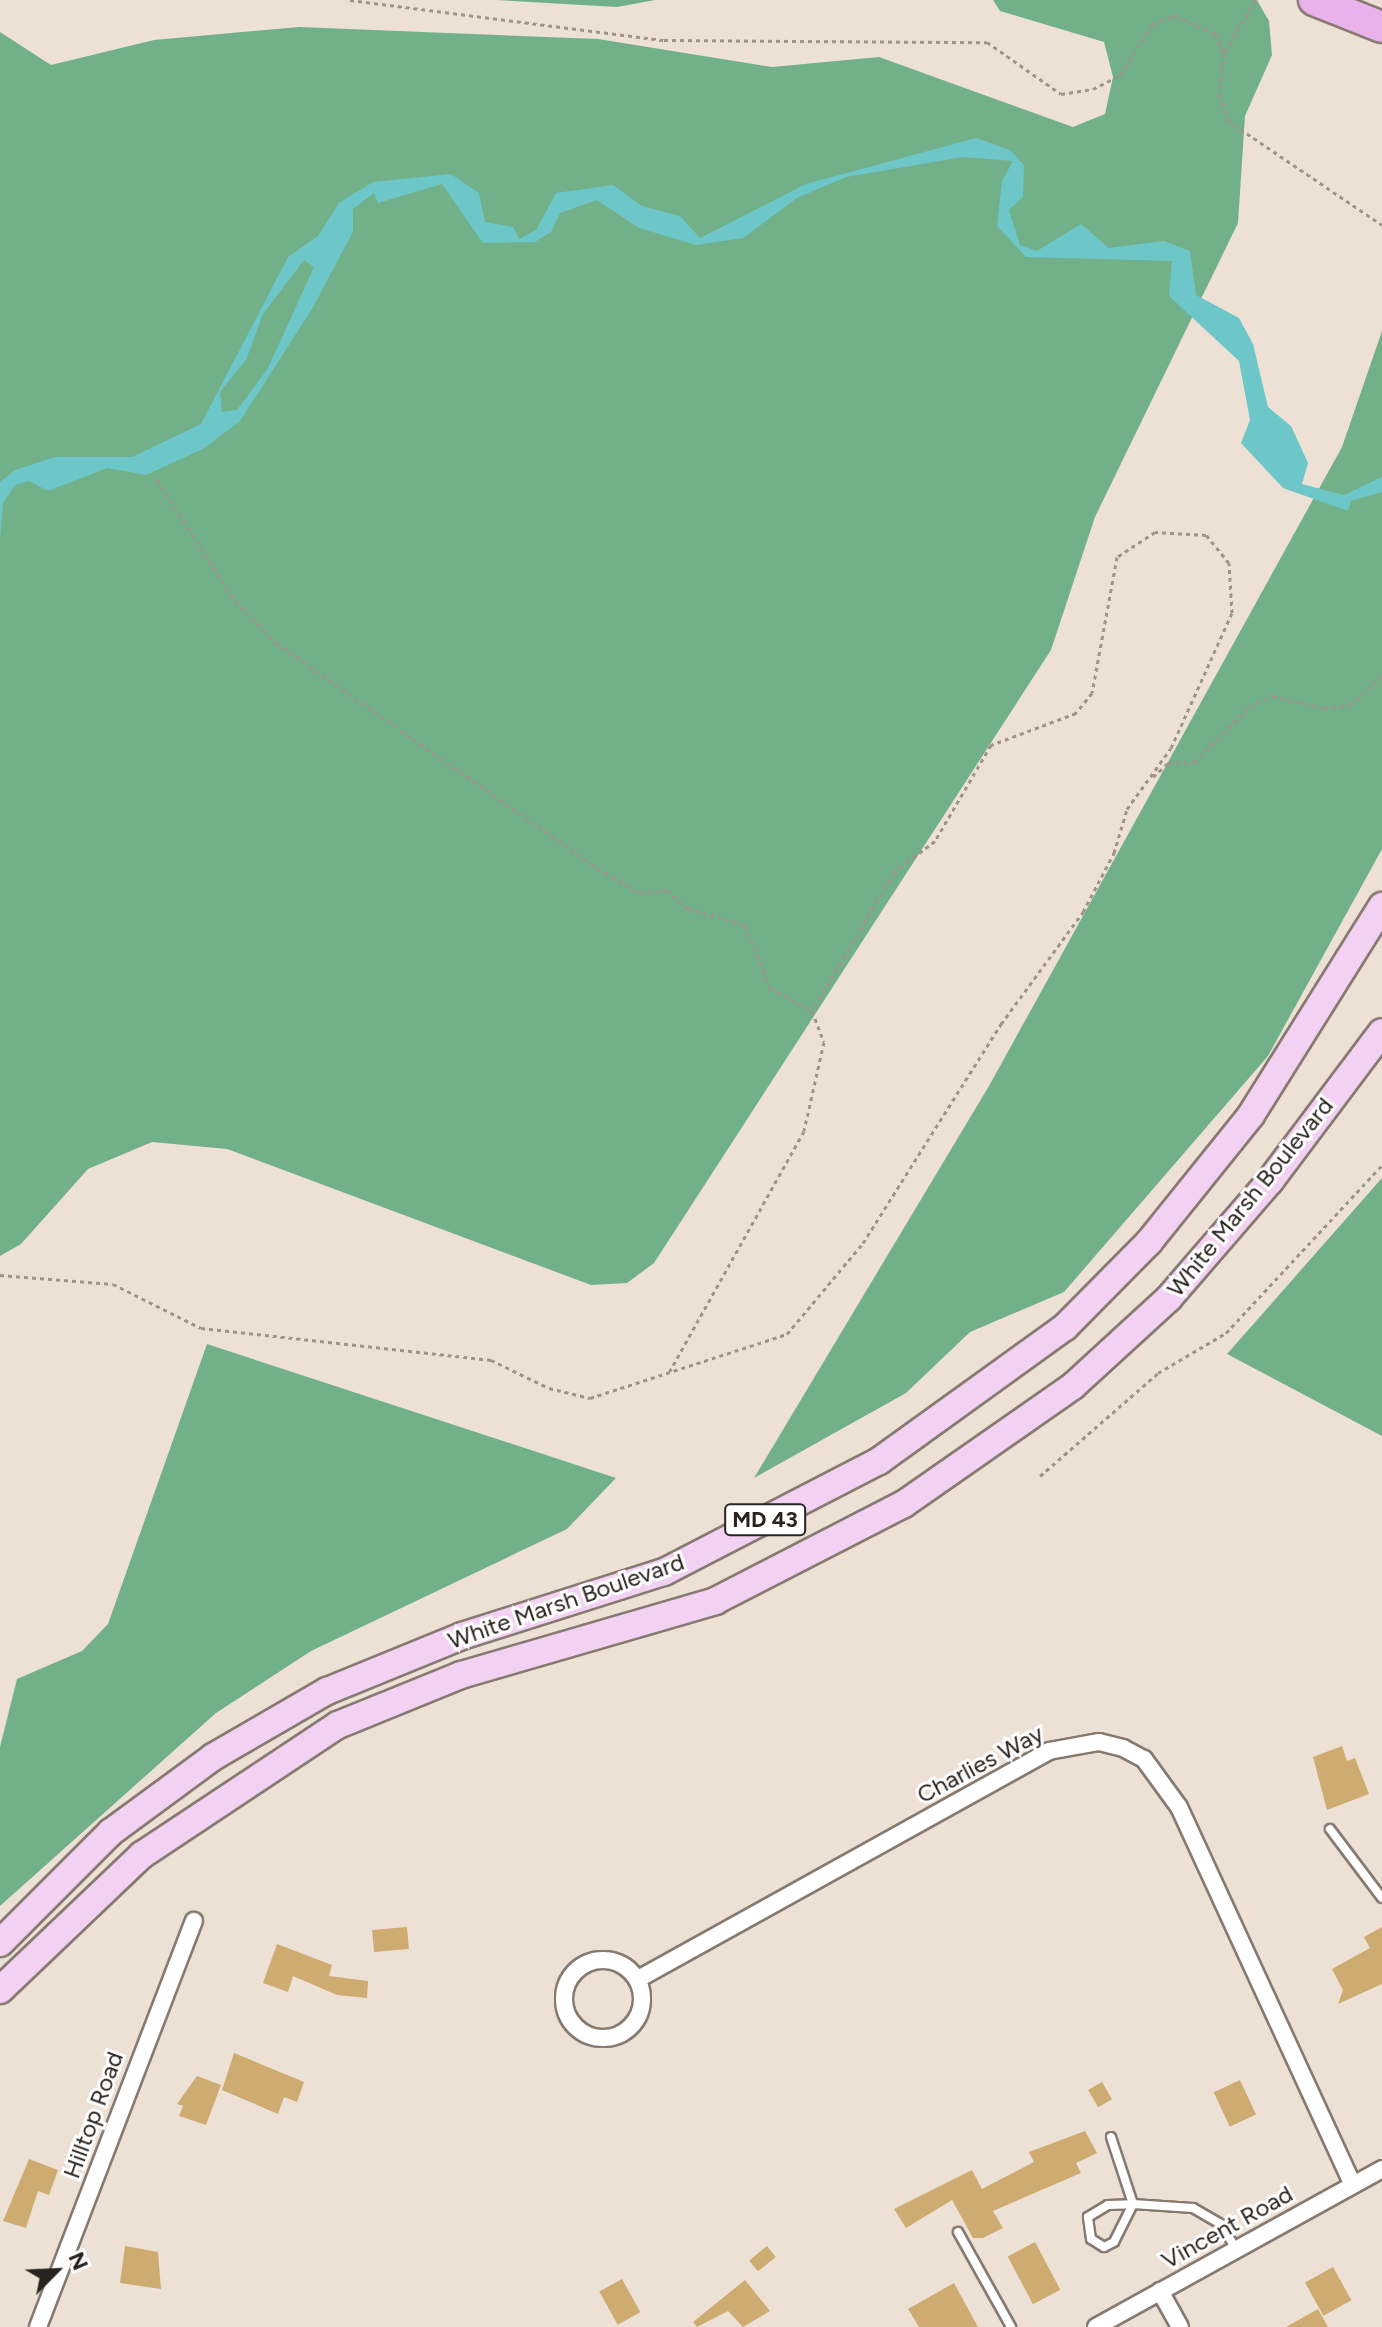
<!DOCTYPE html>
<html>
<head>
<meta charset="utf-8">
<style>
	body { margin:0 }
	#map { position:relative; width:1382px; height:2327px; overflow:hidden; background:#ede1d6; font-family:Figtree,sans-serif }
	div>[style] { position:absolute }
	[style*='--x'] { left:calc(var(--x)*1px); top:calc(var(--y)*1px); width:calc(var(--w)*1px); rotate:calc(var(--a)*1deg) }
	.forest>* { inset:0; background:#72b08a }
	.water>* { inset:0; background:#6dc6c8 }
	.building>* { inset:0; background:#ceab71; transform-origin:0 0 }
	.path>* { height:3px; margin-top:-1.5px; transform-origin:0; background:repeating-linear-gradient(90deg,#9d948c 0 4px,transparent 0 8px) }
	.roads { filter:drop-shadow(2px 0 #867a70) drop-shadow(-2px 0 #867a70) drop-shadow(0 2px #867a70) drop-shadow(0 -2px #867a70) }
	.lane>* { height:8px; margin:-4px; padding:0 4px; transform-origin:4px; border-radius:4px; background:#fff }
	.street>* { height:16px; margin:-8px; padding:0 8px; transform-origin:8px; border-radius:8px; background:#fff }
	.street>.ring { margin:-8px; padding:0; box-sizing:content-box; background:none; border:16px solid #fff; border-radius:50% }
	.primary>* { height:26px; margin:-13px; padding:0 13px; transform-origin:13px; border-radius:13px; background:#f2d1f3 }
	.highway>* { height:30px; margin:-15px; padding:0 15px; transform-origin:15px; border-radius:15px; background:#eab2eb }
	span { translate:-50% -50%; white-space:nowrap; text-align:center; line-height:1.15; -webkit-text-stroke:6px #fff; paint-order:stroke }
	.shield-label span { padding:2px 6px; background:#fff; border:2px solid; border-radius:6px; -webkit-text-stroke-width:0 }
	.shield-label { font-size:22px; color:#28231f; font-weight:700 }
	.street-label { font-size:24px; color:#28231f }
	.north { position:absolute; left:16px; top:2231px; width:80px; height:80px; -webkit-text-stroke:6px #fff; paint-order:stroke; rotate:66deg; font-size:22px; font-weight:700; line-height:32px; text-align:center; color:#28231f }
	.north::after { content:''; display:block; margin:auto; width:28px; height:36px; background:#28231f; clip-path:polygon(50% 0,100% 100%,50% 72%,0 100%) }
</style>
</head>
<body>
<div id="map">
	<div class="forest">
		<i style="clip-path:polygon(497px 0,655px 0,617px 7px)"></i>
		<i style="clip-path:polygon(993px 0,1257px 0,1269px 21px,1272px 55px,1245px 116px,1238px 223px,1095px 517px,1051px 650px,654px 1263px,627px 1283px,591px 1285px,227px 1149px,152px 1142px,88px 1169px,21px 1244px,0 1256px,0 32px,51px 65px,154px 40px,299px 27px,598px 39px,772px 67px,879px 57px,1073px 127px,1105px 114px,1113px 77px,1104px 42px,1000px 11px)"></i>
		<i style="clip-path:polygon(1382px 331px,1382px 849px,1268px 1056px,1064px 1292px,970px 1332px,906px 1393px,754px 1478px,989px 1086px,1342px 447px)"></i>
		<i style="clip-path:polygon(1382px 1178px,1382px 1436px,1227px 1354px)"></i>
		<i style="clip-path:polygon(207px 1344px,616px 1478px,567px 1529px,311px 1651px,216px 1713px,0 1906px,0 1747px,17px 1679px,82px 1651px,108px 1624px)"></i>
	</div>
	<div class="water">
		<i style="clip-path:polygon(evenodd,976px 138px,1010px 150px,1024px 165px,1023px 197px,1009px 210px,1020px 245px,1037px 251px,1081px 224px,1109px 248px,1164px 241px,1190px 251px,1196px 295px,1239px 318px,1253px 344px,1268px 407px,1291px 426px,1308px 463px,1302px 484px,1344px 495px,1382px 477px,1382px 492px,1351px 501px,1348px 511px,1283px 488px,1241px 443px,1250px 420px,1239px 361px,1169px 296px,1172px 261px,1026px 257px,997px 226px,1002px 181px,1013px 161px,963px 157px,846px 177px,797px 198px,743px 238px,696px 245px,639px 228px,597px 200px,560px 213px,551px 232px,535px 242px,483px 243px,442px 184px,378px 203px,374px 193px,353px 209px,353px 232px,312px 309px,240px 421px,203px 449px,146px 475px,107px 468px,48px 491px,29px 481px,15px 485px,3px 503px,0 539px,0 482px,15px 470px,55px 457px,132px 457px,201px 424px,288px 257px,318px 236px,339px 203px,373px 182px,451px 174px,479px 193px,485px 222px,513px 227px,519px 239px,536px 230px,556px 193px,613px 185px,642px 206px,680px 216px,700px 238px,806px 184px,976px 138px,304px 260px,314px 267px,268px 368px,237px 410px,222px 412px,220px 392px,246px 360px,263px 314px,304px 260px)"></i>
	</div>
	<div class="building">
		<i style="clip-path:polygon(1342px 1746px,1347px 1761px,1355px 1758px,1369px 1794px,1327px 1810px,1313px 1757px)"></i>
		<i style="left:407px;top:1927px;width:22px;height:35px;rotate:85deg"></i>
		<i style="clip-path:polygon(1382px 1927px,1382px 1984px,1338px 2004px,1343px 1990px,1332px 1969px,1370px 1948px,1364px 1937px)"></i>
		<i style="clip-path:polygon(277px 1944px,332px 1965px,329px 1976px,368px 1981px,367px 1998px,337px 1995px,293px 1976px,288px 1992px,263px 1983px)"></i>
		<i style="clip-path:polygon(234px 2053px,304px 2082px,297px 2102px,284px 2097px,278px 2114px,222px 2090px)"></i>
		<i style="clip-path:polygon(197px 2076px,221px 2085px,206px 2125px,179px 2116px,183px 2106px,177px 2104px)"></i>
		<i style="left:1240px;top:2080px;width:38px;height:29px;rotate:65deg"></i>
		<i style="left:1102px;top:2082px;width:20px;height:16px;rotate:60deg"></i>
		<i style="clip-path:polygon(1085px 2131px,1097px 2153px,1076px 2163px,1081px 2173px,993px 2211px,1003px 2228px,983px 2238px,973px 2238px,952px 2200px,906px 2228px,894px 2209px,972px 2170px,982px 2189px,1034px 2162px,1029px 2152px)"></i>
		<i style="clip-path:polygon(29px 2159px,58px 2170px,49px 2195px,38px 2191px,26px 2228px,3px 2221px)"></i>
		<i style="left:1035px;top:2242px;width:54px;height:31px;rotate:62deg"></i>
		<i style="clip-path:polygon(125px 2246px,158px 2252px,161px 2289px,120px 2283px)"></i>
		<i style="left:767px;top:2246px;width:14px;height:23px;rotate:51deg"></i>
		<i style="left:1333px;top:2267px;width:38px;height:32px;rotate:61deg"></i>
		<i style="left:622px;top:2279px;width:38px;height:26px;rotate:61deg"></i>
		<i style="clip-path:polygon(745px 2280px,770px 2311px,743px 2327px,728px 2311px,697px 2327px,693px 2322px)"></i>
		<i style="clip-path:polygon(954px 2283px,978px 2327px,919px 2327px,908px 2309px)"></i>
		<i style="clip-path:polygon(1318px 2309px,1328px 2327px,1286px 2327px)"></i>
	</div>
	<div class="path">
		<i style="--x:350;--y:0;--w:317;--a:7.3"></i>
		<i style="--x:664;--y:40;--w:323;--a:0.4"></i>
		<i style="--x:987;--y:42;--w:90;--a:35.1"></i>
		<i style="--x:1061;--y:94;--w:32;--a:-9"></i>
		<i style="--x:1093;--y:89;--w:30;--a:-27"></i>
		<i style="--x:1120;--y:75;--w:61;--a:-57.1"></i>
		<i style="--x:1153;--y:24;--w:24;--a:-22"></i>
		<i style="--x:1175;--y:15;--w:44;--a:25.4"></i>
		<i style="--x:1215;--y:34;--w:21;--a:65"></i>
		<i style="--x:1256;--y:0;--w:62;--a:121.1"></i>
		<i style="--x:1224;--y:53;--w:41;--a:97"></i>
		<i style="--x:1219;--y:94;--w:27;--a:73"></i>
		<i style="--x:1227;--y:120;--w:187;--a:34.1"></i>
		<i style="--x:157;--y:480;--w:144;--a:57.2"></i>
		<i style="--x:235;--y:601;--w:59;--a:45.7"></i>
		<i style="--x:276;--y:643;--w:401;--a:35"></i>
		<i style="--x:605;--y:873;--w:39;--a:30"></i>
		<i style="--x:639;--y:893;--w:28;--a:-6"></i>
		<i style="--x:667;--y:890;--w:27;--a:42"></i>
		<i style="--x:687;--y:908;--w:60;--a:16.3"></i>
		<i style="--x:745;--y:925;--w:68;--a:68.4"></i>
		<i style="--x:770;--y:988;--w:48;--a:28.7"></i>
		<i style="--x:812;--y:1011;--w:33;--a:69"></i>
		<i style="--x:824;--y:1042;--w:91;--a:102.7"></i>
		<i style="--x:804;--y:1131;--w:275;--a:119.2"></i>
		<i style="--x:1153;--y:777;--w:21;--a:-43"></i>
		<i style="--x:1168;--y:763;--w:26;--a:-2"></i>
		<i style="--x:1194;--y:762;--w:78;--a:-44.5"></i>
		<i style="--x:1250;--y:707;--w:25;--a:-27"></i>
		<i style="--x:1272;--y:696;--w:53;--a:13"></i>
		<i style="--x:1324;--y:708;--w:26;--a:-7"></i>
		<i style="--x:1350;--y:705;--w:43;--a:-42.2"></i>
		<i style="--x:0;--y:1275;--w:113;--a:4.6"></i>
		<i style="--x:113;--y:1284;--w:98;--a:26.6"></i>
		<i style="--x:201;--y:1328;--w:292;--a:6.3"></i>
		<i style="--x:491;--y:1360;--w:64;--a:25.8"></i>
		<i style="--x:549;--y:1388;--w:42;--a:13.7"></i>
		<i style="--x:590;--y:1398;--w:207;--a:-18"></i>
		<i style="--x:787;--y:1334;--w:119;--a:-50.1"></i>
		<i style="--x:863;--y:1243;--w:259;--a:-57.8"></i>
		<i style="--x:1001;--y:1024;--w:139;--a:-53.8"></i>
		<i style="--x:1083;--y:912;--w:67;--a:-62.3"></i>
		<i style="--x:1114;--y:853;--w:46;--a:-73.5"></i>
		<i style="--x:1127;--y:809;--w:75;--a:-54.2"></i>
		<i style="--x:1171;--y:748;--w:148;--a:-65.7"></i>
		<i style="--x:1232;--y:613;--w:50;--a:-93.4"></i>
		<i style="--x:1229;--y:563;--w:36;--a:-129"></i>
		<i style="--x:1206;--y:535;--w:51;--a:-176.6"></i>
		<i style="--x:1155;--y:532;--w:45;--a:146.7"></i>
		<i style="--x:1117;--y:557;--w:138;--a:100.4"></i>
		<i style="--x:1092;--y:693;--w:26;--a:129"></i>
		<i style="--x:1076;--y:713;--w:91;--a:159.4"></i>
		<i style="--x:991;--y:745;--w:111;--a:120.3"></i>
		<i style="--x:935;--y:841;--w:51;--a:142.9"></i>
		<i style="--x:894;--y:872;--w:161;--a:120.5"></i>
		<i style="--x:1040;--y:1476;--w:157;--a:-41.1"></i>
		<i style="--x:1158;--y:1373;--w:79;--a:-30.5"></i>
		<i style="--x:1226;--y:1333;--w:229;--a:-47.1"></i>
	</div>
	<div class="roads">
		<div class="lane">
			<i style="--x:1330;--y:1829;--w:86;--a:53"></i>
			<i style="--x:1111;--y:2137;--w:71;--a:71.8"></i>
			<i style="--x:1133;--y:2204;--w:60;--a:3.8"></i>
			<i style="--x:1193;--y:2208;--w:32;--a:30"></i>
			<i style="--x:1221;--y:2224;--w:29;--a:59"></i>
			<i style="--x:1133;--y:2204;--w:42;--a:116.6"></i>
			<i style="--x:1114;--y:2242;--w:11;--a:153"></i>
			<i style="--x:1104;--y:2247;--w:15;--a:-148"></i>
			<i style="--x:1091;--y:2239;--w:22;--a:-98"></i>
			<i style="--x:1088;--y:2217;--w:23;--a:-31"></i>
			<i style="--x:1108;--y:2205;--w:25;--a:-2"></i>
			<i style="--x:958;--y:2232;--w:109;--a:60.8"></i>
		</div>
		<div class="street">
			<i class="ring" style="left:564px;top:1960px;width:62px;height:62px"></i>
			<i style="--x:638;--y:1979;--w:470;--a:-29"></i>
			<i style="--x:1049;--y:1751;--w:51;--a:-10.2"></i>
			<i style="--x:1099;--y:1742;--w:25;--a:14"></i>
			<i style="--x:1123;--y:1748;--w:24;--a:28"></i>
			<i style="--x:1144;--y:1759;--w:59;--a:53.9"></i>
			<i style="--x:1179;--y:1807;--w:416;--a:65.3"></i>
			<i style="--x:1160;--y:2291;--w:41;--a:60.9"></i>
			<i style="--x:38;--y:2327;--w:435;--a:-69"></i>
			<i style="--x:1096;--y:2327;--w:327;--a:-28.9"></i>
		</div>
		<div class="primary">
			<i style="--x:0;--y:1943;--w:157;--a:-45"></i>
			<i style="--x:111;--y:1832;--w:127;--a:-36.3"></i>
			<i style="--x:213;--y:1757;--w:132;--a:-30.1"></i>
			<i style="--x:327;--y:1691;--w:146;--a:-22.2"></i>
			<i style="--x:462;--y:1636;--w:212;--a:-17.6"></i>
			<i style="--x:664;--y:1572;--w:242;--a:-27.3"></i>
			<i style="--x:879;--y:1461;--w:229;--a:-35.8"></i>
			<i style="--x:1065;--y:1327;--w:120;--a:-45.3"></i>
			<i style="--x:1149;--y:1242;--w:163;--a:-51.2"></i>
			<i style="--x:1251;--y:1115;--w:247;--a:-57.9"></i>
			<i style="--x:0;--y:1990;--w:196;--a:-43.6"></i>
			<i style="--x:142;--y:1855;--w:235;--a:-33.6"></i>
			<i style="--x:338;--y:1725;--w:133;--a:-22.1"></i>
			<i style="--x:461;--y:1675;--w:265;--a:-16.2"></i>
			<i style="--x:715;--y:1601;--w:212;--a:-27.2"></i>
			<i style="--x:904;--y:1504;--w:206;--a:-34.9"></i>
			<i style="--x:1073;--y:1386;--w:130;--a:-42.5"></i>
			<i style="--x:1169;--y:1298;--w:155;--a:-49.2"></i>
			<i style="--x:1270;--y:1181;--w:186;--a:-53.1"></i>
		</div>
		<div class="highway">
			<i style="--x:1314;--y:0;--w:73;--a:21.7"></i>
		</div>
	</div>
	<div class="shield-label">
		<span style="left:765px;top:1520px">MD 43</span>
	</div>
	<div class="street-label">
		<span style="left:1250px;top:1197px;rotate:-51deg">White Marsh Boulevard</span>
		<span style="left:566px;top:1601px;rotate:-19deg">White Marsh Boulevard</span>
		<span style="left:980px;top:1764px;rotate:-28deg">Charlies Way</span>
		<span style="left:93px;top:2115px;rotate:-70deg">Hilltop Road</span>
		<span style="left:1227px;top:2227px;rotate:-29deg">Vincent Road</span>
	</div>
	<div class="north">N</div>
</div>
</body>
</html>
